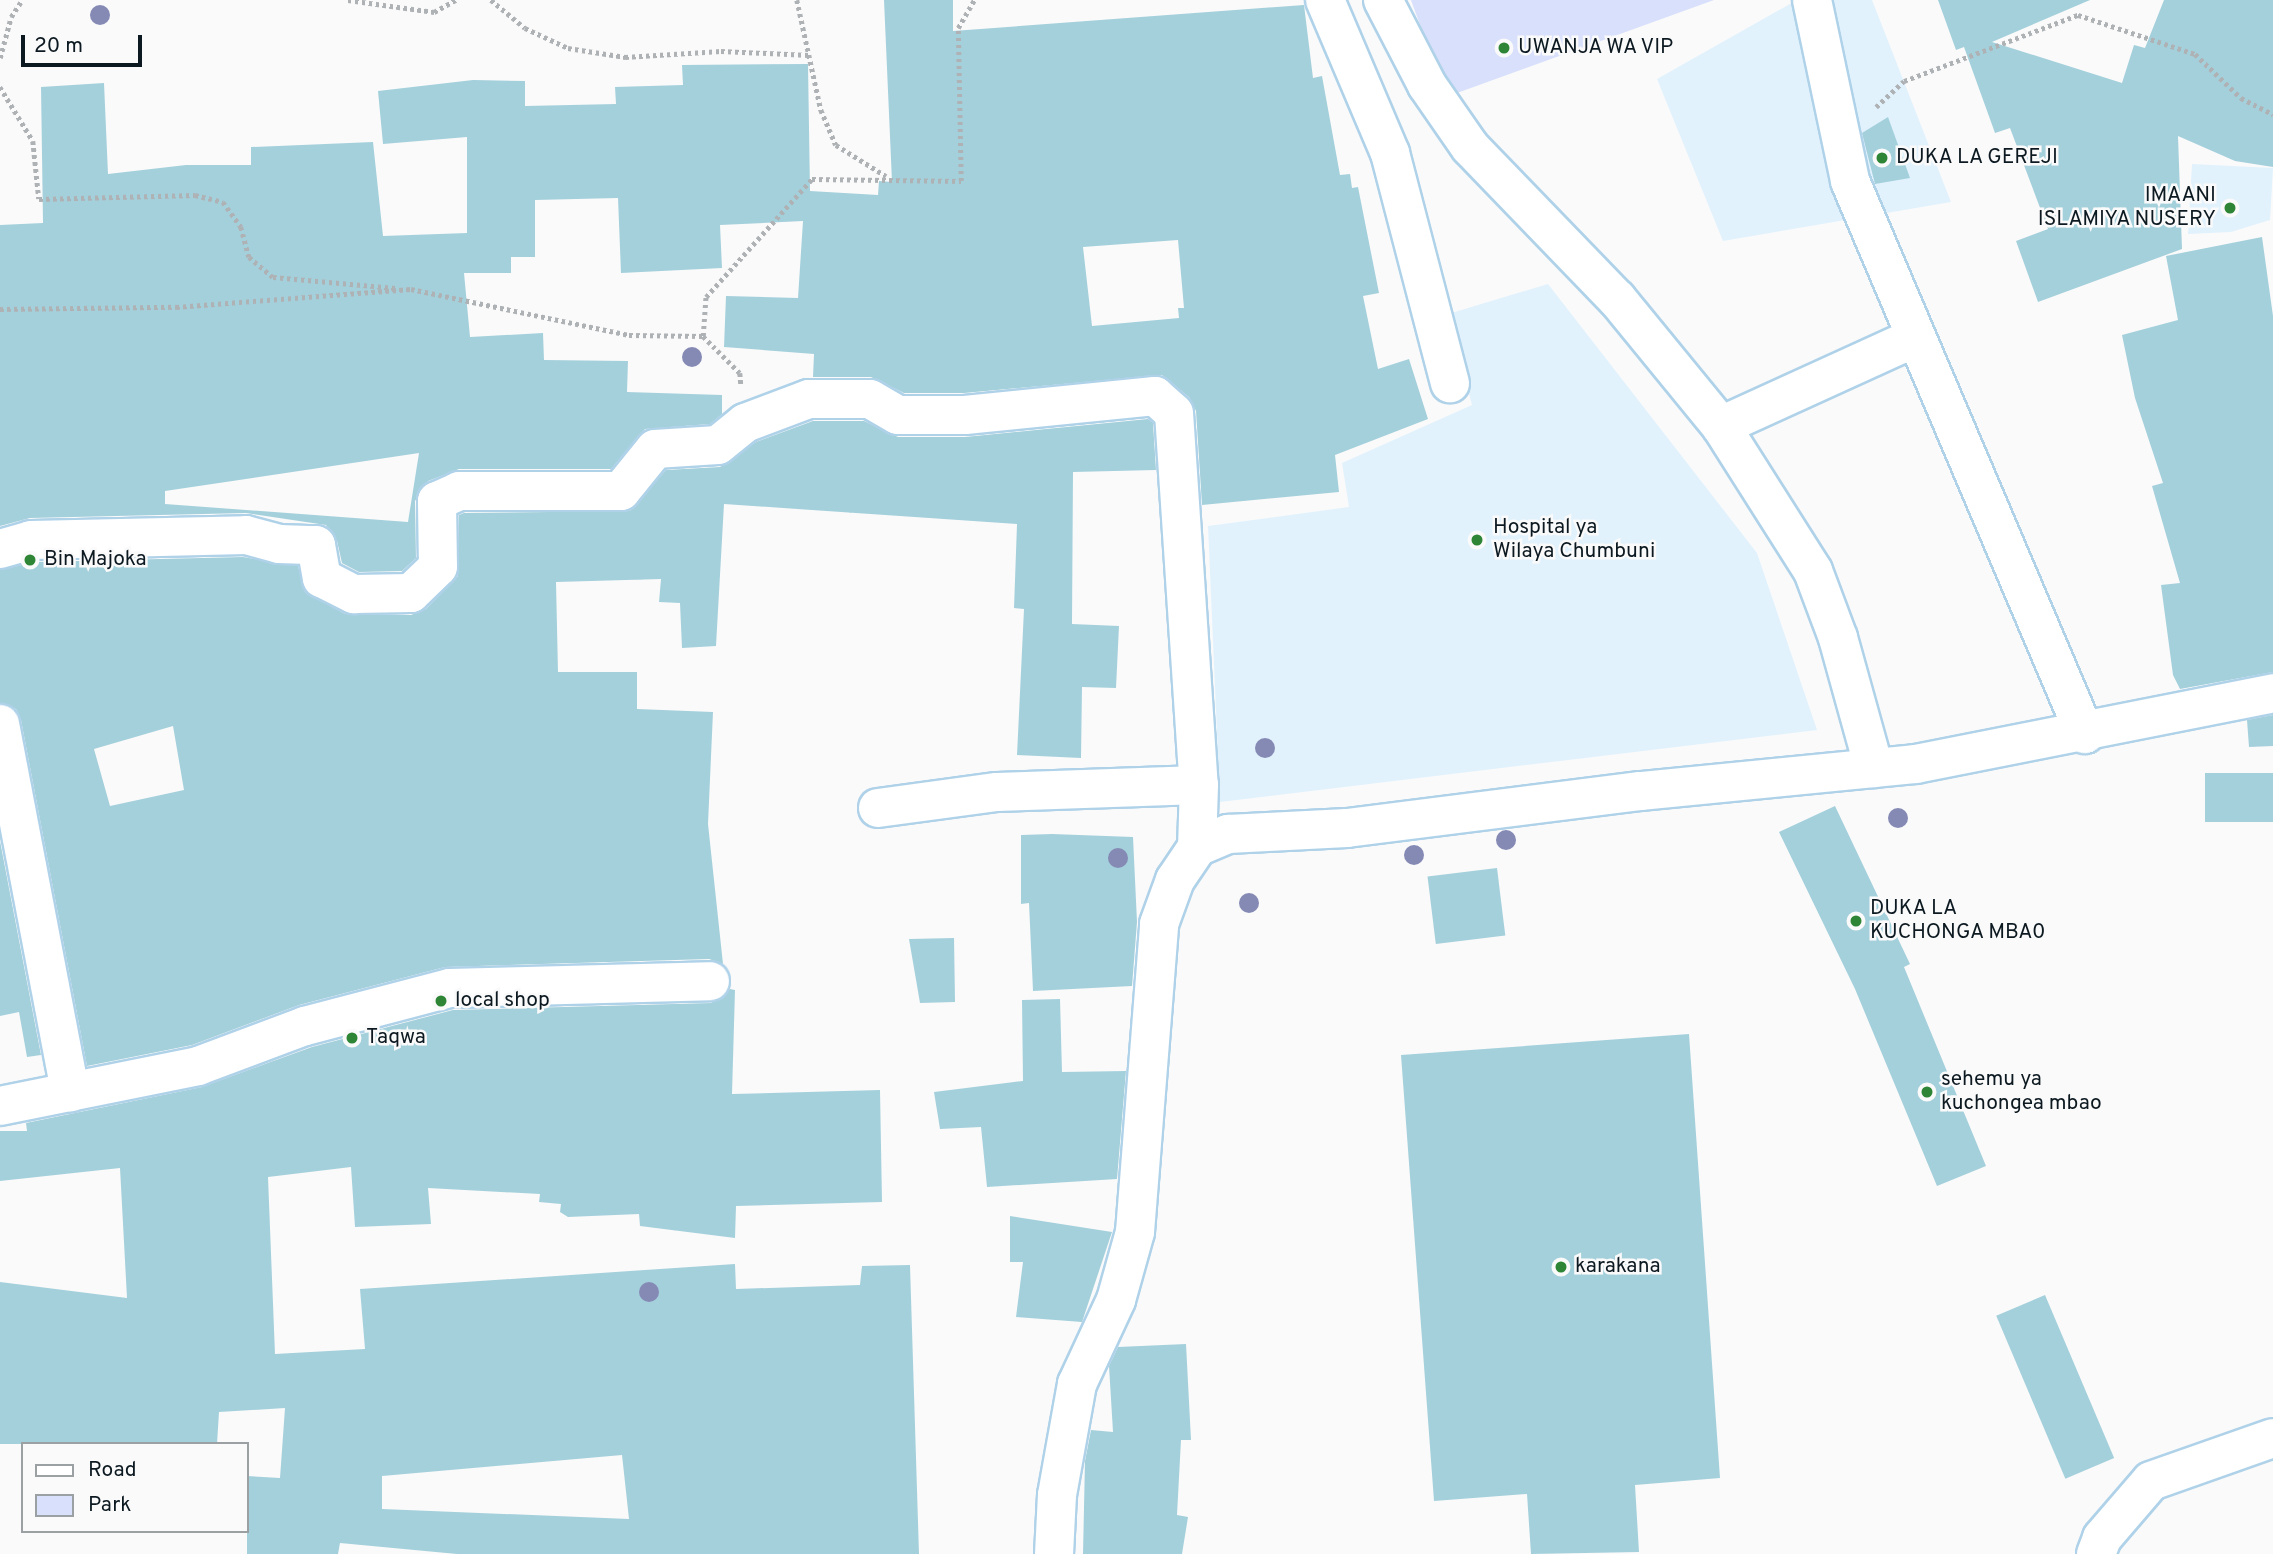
<!DOCTYPE html>
<html>
<head>
<meta charset="utf-8">
<style>
	body { margin:0 }
	#map { position:relative; width:2273px; height:1554px; overflow:hidden; background:#fafafa; font-family:Overpass,sans-serif }
	div>[style] { position:absolute }
	[style*='--x'] { left:calc(var(--x)*1px); top:calc(var(--y)*1px); width:calc(var(--w)*1px); rotate:calc(var(--a)*1deg) }
	.built>* { inset:0; background:#e1f2fd }
	.green>* { inset:0; background:#d8e0fb }
	.building>* { inset:0; background:#a4d0dc; transform-origin:0 0 }
	.path>* { height:4.5px; margin-top:-2.25px; transform-origin:0; background:repeating-linear-gradient(90deg,#aeb2b5 0 3.5px,transparent 0 7px) }
	.roads { filter:drop-shadow(2px 0 #afd2e9) drop-shadow(-2px 0 #afd2e9) drop-shadow(0 2px #afd2e9) drop-shadow(0 -2px #afd2e9) }
	.minor>* { height:38px; margin:-19px; padding:0 19px; transform-origin:19px; border-radius:19px; background:#fff }
	.trees>* { width:20px; height:20px; margin:-10px; border-radius:50%; background:#858ab5 }
	.dots>* { width:19px; height:19px; translate:-50% -50%; box-sizing:border-box; border:4px solid #fafafa; border-radius:50% }
	span { translate:-50% -50%; white-space:nowrap; text-align:center; line-height:1.15; -webkit-text-stroke:5px #fafafa; paint-order:stroke }
	.poi-label { font-size:21px; color:#0c1921 }
	.left { translate:0 -50%; text-align:left }
	.right { translate:-100% -50%; text-align:right }
	.legend { position:absolute; left:21px; top:1442px; width:228px; height:91px; box-sizing:border-box; background:#fafafa; border:2px solid #9ba0a3; margin:0; padding:9px 12px; list-style:none; font-size:21px; color:#0c1921 }
	.legend li { display:flex; align-items:center; gap:14px; height:35px }
	.legend b { width:35px; border:2px solid #9ba0a3 }
	.scale { position:absolute; left:21px; top:35px; width:121px; height:32px; box-sizing:border-box; border:4px solid #0c1921; border-top:0; padding-left:9px; font-size:21px; line-height:24px; white-space:nowrap; color:#0c1921; -webkit-text-stroke:5px #fafafa; paint-order:stroke }
</style>
</head>
<body>
<div id="map">
	<div class="built">
		<i style="clip-path:polygon(1797px 0,1872px 0,1951px 202px,1723px 241px,1657px 79px)"></i>
		<i style="clip-path:polygon(2192px 164px,2273px 168px,2270px 220px,2231px 232px,2188px 234px)"></i>
		<i style="clip-path:polygon(1548px 284px,1757px 553px,1817px 730px,1220px 802px,1208px 526px,1349px 507px,1342px 463px,1472px 405px,1448px 314px)"></i>
	</div>
	<div class="green">
		<i style="clip-path:polygon(1411px 0,1714px 0,1446px 97px)"></i>
	</div>
	<div class="building">
		<i style="clip-path:polygon(evenodd,884px 0,953px 0,953px 31px,1304px 5px,1313px 78px,1322px 76px,1340px 175px,1350px 174px,1352px 188px,1358px 187px,1379px 293px,1363px 296px,1378px 369px,1409px 359px,1428px 419px,1335px 455px,1339px 492px,1202px 505px,1196px 411px,1189px 397px,1162px 375px,964px 393px,904px 393px,871px 377px,813px 377px,814px 354px,724px 347px,726px 296px,798px 298px,803px 221px,720px 225px,722px 268px,621px 273px,618px 198px,535px 200px,535px 257px,511px 257px,511px 273px,464px 273px,470px 337px,543px 333px,544px 360px,628px 361px,627px 392px,722px 395px,722px 414px,710px 424px,645px 429px,611px 469px,459px 469px,428px 481px,415px 501px,416px 558px,402px 571px,359px 572px,342px 563px,337px 541px,326px 525px,246px 513px,30px 518px,0 526px,0 225px,43px 223px,41px 87px,104px 83px,108px 174px,186px 165px,251px 165px,251px 147px,373px 142px,383px 236px,467px 233px,467px 137px,383px 144px,378px 91px,473px 80px,525px 81px,525px 106px,616px 104px,615px 87px,683px 85px,682px 65px,808px 64px,810px 191px,878px 195px,879px 181px,892px 182px,884px 0,1178px 240px,1184px 308px,1178px 308px,1179px 318px,1092px 326px,1083px 247px,1178px 240px,884px 0,419px 453px,408px 522px,165px 504px,165px 491px,419px 453px)"></i>
		<i style="clip-path:polygon(1938px 0,2090px 0,1992px 42px,2122px 83px,2134px 45px,2145px 48px,2164px 0,2273px 0,2273px 167px,2235px 161px,2178px 136px,2182px 249px,2038px 302px,2016px 241px,2048px 229px,2010px 128px,1995px 133px,1964px 47px,1956px 50px)"></i>
		<i style="clip-path:polygon(1888px 117px,1910px 178px,1875px 184px,1862px 133px)"></i>
		<i style="clip-path:polygon(2262px 237px,2273px 316px,2273px 672px,2180px 689px,2173px 675px,2161px 585px,2180px 583px,2152px 486px,2163px 483px,2135px 398px,2122px 335px,2178px 320px,2166px 256px)"></i>
		<i style="clip-path:polygon(evenodd,1148px 419px,1153px 423px,1156px 470px,1073px 472px,1072px 624px,1119px 626px,1116px 688px,1082px 687px,1081px 758px,1017px 755px,1024px 609px,1014px 608px,1017px 524px,724px 504px,716px 646px,682px 648px,680px 603px,659px 602px,661px 579px,556px 582px,558px 672px,637px 672px,637px 709px,713px 712px,708px 824px,723px 964px,709px 959px,445px 967px,299px 1005px,192px 1045px,87px 1066px,21px 720px,16px 709px,0 703px,0 570px,34px 562px,243px 557px,298px 566px,305px 592px,345px 614px,411px 615px,426px 609px,458px 576px,459px 515px,464px 513px,630px 511px,666px 470px,720px 467px,756px 442px,813px 421px,864px 421px,898px 437px,965px 437px,1148px 419px,173px 726px,184px 790px,110px 806px,94px 749px,173px 726px)"></i>
		<i style="clip-path:polygon(2273px 715px,2273px 746px,2249px 747px,2247px 720px)"></i>
		<i style="left:2273px;top:773px;width:49px;height:68px;rotate:90deg"></i>
		<i style="clip-path:polygon(1835px 806px,1910px 964px,1904px 967px,1986px 1166px,1937px 1186px,1855px 989px,1779px 832px)"></i>
		<i style="clip-path:polygon(1052px 834px,1133px 837px,1137px 922px,1132px 986px,1033px 991px,1029px 903px,1021px 904px,1021px 835px)"></i>
		<i style="clip-path:polygon(0 841px,41px 1055px,27px 1057px,19px 1012px,0 1016px)"></i>
		<i style="left:1497px;top:868px;width:68px;height:70px;rotate:83deg"></i>
		<i style="clip-path:polygon(954px 938px,955px 1002px,920px 1003px,909px 939px)"></i>
		<i style="clip-path:polygon(evenodd,730px 989px,735px 990px,732px 1094px,880px 1090px,882px 1202px,736px 1206px,735px 1238px,640px 1226px,639px 1214px,568px 1217px,560px 1212px,561px 1204px,539px 1202px,540px 1194px,428px 1188px,431px 1224px,355px 1227px,351px 1167px,268px 1177px,275px 1354px,365px 1349px,360px 1289px,735px 1264px,736px 1289px,860px 1285px,862px 1266px,910px 1265px,919px 1554px,457px 1554px,340px 1543px,338px 1554px,247px 1554px,247px 1476px,280px 1478px,285px 1408px,219px 1412px,217px 1444px,0 1444px,0 1282px,127px 1298px,120px 1168px,0 1181px,0 1131px,27px 1131px,26px 1123px,202px 1087px,312px 1047px,453px 1010px,711px 1003px,730px 989px,622px 1455px,629px 1519px,382px 1509px,382px 1476px,622px 1455px)"></i>
		<i style="clip-path:polygon(1060px 999px,1062px 1072px,1126px 1071px,1117px 1179px,987px 1187px,981px 1127px,940px 1129px,934px 1092px,1023px 1081px,1022px 1000px)"></i>
		<i style="clip-path:polygon(1689px 1034px,1720px 1478px,1635px 1485px,1639px 1552px,1531px 1554px,1527px 1494px,1434px 1501px,1401px 1055px)"></i>
		<i style="clip-path:polygon(1010px 1216px,1112px 1232px,1082px 1322px,1016px 1317px,1023px 1262px,1010px 1262px)"></i>
		<i style="left:2045px;top:1295px;width:177px;height:53px;rotate:67deg"></i>
		<i style="clip-path:polygon(1186px 1344px,1191px 1440px,1181px 1440px,1177px 1515px,1188px 1517px,1182px 1554px,1083px 1554px,1085px 1461px,1091px 1430px,1113px 1432px,1109px 1366px,1118px 1347px)"></i>
	</div>
	<div class="path">
		<i style="--x:348;--y:0;--w:87;--a:7.9"></i>
		<i style="--x:434;--y:12;--w:25;--a:-29"></i>
		<i style="--x:491;--y:0;--w:44;--a:39.5"></i>
		<i style="--x:525;--y:28;--w:47;--a:24.9"></i>
		<i style="--x:568;--y:48;--w:58;--a:9"></i>
		<i style="--x:625;--y:57;--w:96;--a:-3.6"></i>
		<i style="--x:721;--y:51;--w:88;--a:2.6"></i>
		<i style="--x:797;--y:0;--w:113;--a:77.7"></i>
		<i style="--x:821;--y:110;--w:38;--a:67"></i>
		<i style="--x:836;--y:145;--w:59;--a:31.8"></i>
		<i style="--x:0;--y:58;--w:42;--a:-75"></i>
		<i style="--x:11;--y:17;--w:20;--a:-57"></i>
		<i style="--x:0;--y:87;--w:63;--a:58.6"></i>
		<i style="--x:33;--y:141;--w:58;--a:84.1"></i>
		<i style="--x:39;--y:199;--w:156;--a:-1.5"></i>
		<i style="--x:195;--y:195;--w:29;--a:14"></i>
		<i style="--x:223;--y:202;--w:31;--a:54"></i>
		<i style="--x:241;--y:227;--w:31;--a:75"></i>
		<i style="--x:249;--y:257;--w:31;--a:40"></i>
		<i style="--x:273;--y:277;--w:123;--a:5.1"></i>
		<i style="--x:1876;--y:107;--w:38;--a:-43"></i>
		<i style="--x:1904;--y:81;--w:186;--a:-20.8"></i>
		<i style="--x:2078;--y:15;--w:123;--a:18.4"></i>
		<i style="--x:2195;--y:54;--w:64;--a:43.7"></i>
		<i style="--x:2241;--y:98;--w:36;--a:27"></i>
		<i style="--x:0;--y:309;--w:176;--a:-0.7"></i>
		<i style="--x:176;--y:307;--w:236;--a:-4.4"></i>
		<i style="--x:411;--y:289;--w:223;--a:11.9"></i>
		<i style="--x:629;--y:335;--w:74;--a:0.8"></i>
		<i style="--x:703;--y:336;--w:52;--a:45"></i>
		<i style="--x:740;--y:373;--w:11;--a:85"></i>
		<i style="--x:703;--y:336;--w:39;--a:-86"></i>
		<i style="--x:706;--y:297;--w:159;--a:-48.1"></i>
		<i style="--x:812;--y:179;--w:149;--a:0.8"></i>
		<i style="--x:961;--y:181;--w:153;--a:-91.1"></i>
		<i style="--x:958;--y:28;--w:32;--a:-60"></i>
	</div>
	<div class="roads">
		<div class="minor">
			<i style="--x:1325;--y:0;--w:166;--a:67"></i>
			<i style="--x:1390;--y:153;--w:238;--a:75.4"></i>
			<i style="--x:1383;--y:0;--w:96;--a:62.6"></i>
			<i style="--x:1427;--y:85;--w:75;--a:55.3"></i>
			<i style="--x:1470;--y:147;--w:211;--a:46"></i>
			<i style="--x:1617;--y:299;--w:164;--a:50.7"></i>
			<i style="--x:1721;--y:426;--w:172;--a:57.6"></i>
			<i style="--x:1813;--y:571;--w:72;--a:69.5"></i>
			<i style="--x:1838;--y:638;--w:135;--a:74.5"></i>
			<i style="--x:1812;--y:0;--w:185;--a:78.1"></i>
			<i style="--x:1850;--y:181;--w:601;--a:66.98"></i>
			<i style="--x:1721;--y:426;--w:214;--a:-24.5"></i>
			<i style="--x:0;--y:549;--w:32;--a:-16"></i>
			<i style="--x:31;--y:540;--w:215;--a:-1.3"></i>
			<i style="--x:246;--y:535;--w:34;--a:15"></i>
			<i style="--x:279;--y:544;--w:37;--a:2"></i>
			<i style="--x:316;--y:545;--w:34;--a:80"></i>
			<i style="--x:322;--y:578;--w:36;--a:27"></i>
			<i style="--x:354;--y:594;--w:57;--a:-1"></i>
			<i style="--x:411;--y:593;--w:37;--a:-44"></i>
			<i style="--x:438;--y:567;--w:66;--a:-90.9"></i>
			<i style="--x:437;--y:501;--w:24;--a:-24"></i>
			<i style="--x:459;--y:491;--w:162;--a:0"></i>
			<i style="--x:621;--y:491;--w:54;--a:-51"></i>
			<i style="--x:655;--y:449;--w:63;--a:-3.6"></i>
			<i style="--x:718;--y:445;--w:35;--a:-39"></i>
			<i style="--x:745;--y:423;--w:68;--a:-20.6"></i>
			<i style="--x:809;--y:399;--w:61;--a:0"></i>
			<i style="--x:870;--y:399;--w:32;--a:30"></i>
			<i style="--x:898;--y:415;--w:67;--a:0"></i>
			<i style="--x:965;--y:415;--w:191;--a:-5.7"></i>
			<i style="--x:1155;--y:396;--w:25;--a:42"></i>
			<i style="--x:1174;--y:413;--w:373;--a:86.2"></i>
			<i style="--x:1199;--y:785;--w:62;--a:91.8"></i>
			<i style="--x:0;--y:724;--w:375;--a:79.2"></i>
			<i style="--x:878;--y:808;--w:120;--a:-7.7"></i>
			<i style="--x:997;--y:792;--w:202;--a:-2"></i>
			<i style="--x:0;--y:1106;--w:202;--a:-11.4"></i>
			<i style="--x:198;--y:1066;--w:114;--a:-20.5"></i>
			<i style="--x:305;--y:1026;--w:150;--a:-14.7"></i>
			<i style="--x:450;--y:988;--w:260;--a:-1.5"></i>
			<i style="--x:1054;--y:1554;--w:59;--a:-87.1"></i>
			<i style="--x:1057;--y:1495;--w:113;--a:-79.8"></i>
			<i style="--x:1077;--y:1384;--w:93;--a:-65.1"></i>
			<i style="--x:1116;--y:1300;--w:71;--a:-74.4"></i>
			<i style="--x:1135;--y:1232;--w:309;--a:-85.5"></i>
			<i style="--x:1159;--y:924;--w:47;--a:-70"></i>
			<i style="--x:1175;--y:880;--w:40;--a:-56"></i>
			<i style="--x:1197;--y:847;--w:34;--a:-23"></i>
			<i style="--x:1228;--y:834;--w:119;--a:-2.9"></i>
			<i style="--x:1347;--y:828;--w:296;--a:-7.2"></i>
			<i style="--x:1641;--y:791;--w:276;--a:-5.6"></i>
			<i style="--x:1916;--y:764;--w:364;--a:-11.2"></i>
			<i style="--x:2096;--y:1554;--w:17;--a:-69"></i>
			<i style="--x:2102;--y:1538;--w:75;--a:-49.3"></i>
			<i style="--x:2151;--y:1481;--w:129;--a:-19.4"></i>
		</div>
	</div>
	<div class="trees">
		<i style="left:100px;top:15px"></i>
		<i style="left:692px;top:357px"></i>
		<i style="left:1265px;top:748px"></i>
		<i style="left:1898px;top:818px"></i>
		<i style="left:1506px;top:840px"></i>
		<i style="left:1414px;top:855px"></i>
		<i style="left:1118px;top:858px"></i>
		<i style="left:1249px;top:903px"></i>
		<i style="left:649px;top:1292px"></i>
	</div>
	<div class="dots">
		<i style="left:1504px;top:48px;background:#2d8535"></i>
		<i style="left:1882px;top:158px;background:#2d8535"></i>
		<i style="left:2230px;top:208px;background:#2d8535"></i>
		<i style="left:1477px;top:540px;background:#2d8535"></i>
		<i style="left:30px;top:560px;background:#2d8535"></i>
		<i style="left:1856px;top:921px;background:#2d8535"></i>
		<i style="left:441px;top:1001px;background:#2d8535"></i>
		<i style="left:352px;top:1038px;background:#2d8535"></i>
		<i style="left:1927px;top:1092px;background:#2d8535"></i>
		<i style="left:1561px;top:1267px;background:#2d8535"></i>
	</div>
	<div class="poi-label">
		<span class="left" style="left:1518px;top:48px">UWANJA WA VIP</span>
		<span class="left" style="left:1896px;top:158px">DUKA LA GEREJI</span>
		<span class="right" style="left:2216px;top:208px">IMAANI<br>ISLAMIYA NUSERY</span>
		<span class="left" style="left:1493px;top:540px">Hospital ya<br>Wilaya Chumbuni</span>
		<span class="left" style="left:44px;top:560px">Bin Majoka</span>
		<span class="left" style="left:1870px;top:921px">DUKA LA<br>KUCHONGA MBA0</span>
		<span class="left" style="left:455px;top:1001px">local shop</span>
		<span class="left" style="left:366px;top:1038px">Taqwa</span>
		<span class="left" style="left:1941px;top:1092px">sehemu ya<br>kuchongea mbao</span>
		<span class="left" style="left:1575px;top:1267px">karakana</span>
	</div>
	<ul class="legend">
	<li><b style="height:9px;background:#fff"></b>Road</li>
	<li><b style="height:19px;background:#d8e0fb"></b>Park</li>
	</ul>
	<div class="scale">20 m</div>
</div>
</body>
</html>
